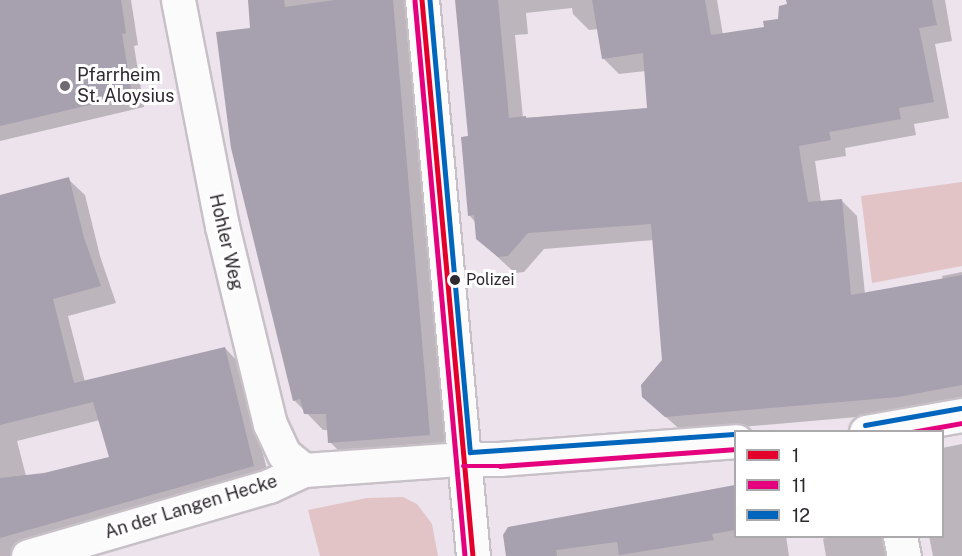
<!DOCTYPE html>
<html>
<head>
<meta charset="utf-8">
<style>
	body { margin:0 }
	#map { position:relative; width:962px; height:556px; overflow:hidden; background:#ece3ec; font-family:"Public Sans",sans-serif }
	div>[style] { position:absolute }
	[style*='--x'] { left:calc(var(--x)*1px); top:calc(var(--y)*1px); width:calc(var(--w)*1px); rotate:calc(var(--a)*1deg) }
	.green>* { inset:0; background:#e2c4c7 }
	.shadow>* { inset:0; background:#0003 }
	.building>* { inset:0; background:#a7a0ae }
	.roads { filter:drop-shadow(2px 0 #c7c0c7) drop-shadow(-2px 0 #c7c0c7) drop-shadow(0 2px #c7c0c7) drop-shadow(0 -2px #c7c0c7) }
	.minor>* { height:33px; margin:-16.5px; padding:0 16.5px; transform-origin:16.5px; border-radius:16.5px; background:#fcfbfc }
	.major>* { height:33px; margin:-16.5px; padding:0 16.5px; transform-origin:16.5px; border-radius:16.5px; background:#fcfbfc }
	.bus-1>* { height:4.5px; margin:-2.25px; padding:0 2.25px; transform-origin:2.25px; border-radius:2.25px; background:#e4002b }
	.bus-2>* { height:4.5px; margin:-2.25px; padding:0 2.25px; transform-origin:2.25px; border-radius:2.25px; background:#e5007d }
	.bus-3>* { height:4.5px; margin:-2.25px; padding:0 2.25px; transform-origin:2.25px; border-radius:2.25px; background:#0065bd }
	.dots>* { width:16px; height:16px; translate:-50% -50%; box-sizing:border-box; border:3px solid #fff; border-radius:50% }
	span { translate:-50% -50%; white-space:nowrap; text-align:center; line-height:1.15; -webkit-text-stroke:6px #fff; paint-order:stroke }
	.bus-label { font-size:16px; color:#2e282f }
	.left { translate:0 -50%; text-align:left }
	.poi-label { font-size:18px; color:#2e282f }
	.street-label { font-size:18px; color:#2e282f }
	.legend { position:absolute; left:734px; top:430px; width:210px; height:108px; box-sizing:border-box; background:#fff; border:2px solid #aba9ac; margin:0; padding:8px 10px; list-style:none; font-size:18px; color:#2e282f }
	.legend li { display:flex; align-items:center; gap:12px; height:30px }
	.legend b { width:30px; border:2px solid #aba9ac }
</style>
</head>
<body>
<div id="map">
	<div class="green">
		<i style="clip-path:polygon(962px 182px,962px 266px,872px 283px,861px 196px)"></i>
		<i style="clip-path:polygon(403px 497px,417px 504px,432px 524px,438px 556px,320px 556px,308px 510px,367px 498px)"></i>
	</div>
	<div class="shadow">
		<i style="clip-path:polygon(18px 0,131px 0,138px 45px,134px 46px,144px 107px,0 141px,0 64px)"></i>
		<i style="clip-path:polygon(249px 0,408px 0,446px 452px,347px 459px,330px 442px,329px 430px,323px 430px,294px 400px)"></i>
		<i style="clip-path:polygon(evenodd,457px 0,717px 0,723px 35px,765px 28px,779px 20px,789px 5px,788px 0,945px 0,952px 41px,935px 44px,949px 118px,914px 124px,916px 135px,845px 148px,846px 156px,815px 161px,821px 202px,841px 200px,857px 216px,865px 294px,943px 280px,942px 276px,962px 272px,962px 404px,915px 412px,683px 432px,660px 412px,663px 361px,654px 240px,544px 249px,524px 272px,515px 273px,478px 239px,476px 223px,469px 215px,469px 138px,457px 0,572px 8px,573px 14px,589px 30px,599px 29px,603px 58px,619px 74px,646px 71px,649px 109px,523px 118px,515px 35px,528px 34px,526px 13px,572px 8px)"></i>
		<i style="clip-path:polygon(evenodd,68px 179px,85px 195px,100px 256px,116px 303px,68px 316px,85px 382px,225px 348px,241px 365px,270px 482px,11px 556px,0 556px,0 196px,68px 179px,100px 420px,111px 458px,45px 474px,26px 476px,17px 441px,100px 420px)"></i>
		<i style="clip-path:polygon(962px 444px,962px 556px,933px 556px,929px 536px,942px 536px,942px 448px)"></i>
		<i style="clip-path:polygon(736px 486px,736px 536px,786px 536px,789px 556px,507px 556px,509px 529px)"></i>
		<i style="clip-path:polygon(829px 536px,885px 536px,888px 556px,826px 556px,823px 539px)"></i>
	</div>
	<div class="building">
		<i style="clip-path:polygon(0 0,121px 0,126px 33px,122px 34px,132px 95px,0 126px)"></i>
		<i style="clip-path:polygon(248px 0,284px 0,285px 7px,335px 0,393px 0,430px 435px,328px 443px,326px 414px,304px 414px,300px 399px,293px 401px,231px 148px,216px 32px,250px 28px)"></i>
		<i style="clip-path:polygon(455px 0,498px 0,509px 118px,526px 116px,526px 118px,647px 108px,643px 53px,602px 59px,592px 0,705px 0,711px 35px,764px 27px,763px 21px,778px 19px,779px 6px,787px 4px,786px 0,932px 0,937px 25px,919px 28px,934px 102px,899px 108px,901px 119px,829px 132px,831px 140px,799px 146px,800px 154px,808px 202px,842px 199px,851px 295px,962px 275px,962px 385px,898px 397px,665px 417px,642px 397px,641px 385px,662px 360px,651px 224px,528px 233px,508px 256px,498px 257px,476px 239px,474px 215px,468px 216px,461px 137px,468px 136px)"></i>
		<i style="clip-path:polygon(69px 177px,84px 238px,101px 286px,53px 299px,74px 383px,225px 347px,254px 466px,0 538px,0 478px,44px 473px,109px 457px,93px 402px,0 425px,0 195px)"></i>
		<i style="clip-path:polygon(735px 485px,735px 530px,712px 534px,714px 540px,619px 555px,617px 542px,556px 550px,557px 556px,506px 556px,503px 535px,508px 527px)"></i>
	</div>
	<div class="roads">
		<div class="minor">
			<i style="--x:178;--y:0;--w:230;--a:79"></i>
			<i style="--x:222;--y:226;--w:204;--a:76.4"></i>
			<i style="--x:270;--y:424;--w:33;--a:65"></i>
			<i style="--x:284;--y:454;--w:26;--a:39"></i>
			<i style="--x:866;--y:432;--w:97;--a:-10"></i>
			<i style="--x:900;--y:536;--w:20;--a:79"></i>
			<i style="--x:28;--y:556;--w:251;--a:-16.2"></i>
			<i style="--x:269;--y:486;--w:38;--a:-25"></i>
			<i style="--x:304;--y:470;--w:159;--a:-4"></i>
			<i style="--x:463;--y:459;--w:36;--a:0"></i>
			<i style="--x:499;--y:459;--w:238;--a:-4.3"></i>
		</div>
		<div class="major">
			<i style="--x:422;--y:0;--w:558;--a:84.76"></i>
		</div>
	</div>
	<div class="bus-1">
		<i style="--x:422;--y:0;--w:558;--a:84.76"></i>
	</div>
	<div class="bus-2">
		<i style="--x:415;--y:1;--w:557;--a:84.85"></i>
		<i style="--x:912;--y:432;--w:51;--a:-10.2"></i>
		<i style="--x:463;--y:466;--w:37;--a:0"></i>
		<i style="--x:500;--y:466;--w:237;--a:-4.1"></i>
	</div>
	<div class="bus-3">
		<i style="--x:430;--y:0;--w:454;--a:84.9"></i>
		<i style="--x:470;--y:452;--w:266;--a:-3.9"></i>
		<i style="--x:865;--y:425;--w:97;--a:-10"></i>
	</div>
	<div class="dots">
		<i style="left:65px;top:86px;background:#706971"></i>
		<i style="left:455px;top:280px;background:#2e282f"></i>
	</div>
	<div class="bus-label">
		<span class="left" style="left:466px;top:280px">Polizei</span>
	</div>
	<div class="poi-label">
		<span class="left" style="left:77px;top:86px">Pfarrheim<br>St. Aloysius</span>
	</div>
	<div class="street-label">
		<span style="left:226px;top:242px;rotate:77deg">Hohler Weg</span>
		<span style="left:191px;top:507px;rotate:-17deg">An der Langen Hecke</span>
	</div>
	<ul class="legend">
	<li><b style="height:8px;background:#e4002b"></b>1</li>
	<li><b style="height:8px;background:#e5007d"></b>11</li>
	<li><b style="height:8px;background:#0065bd"></b>12</li>
	</ul>
</div>
</body>
</html>
